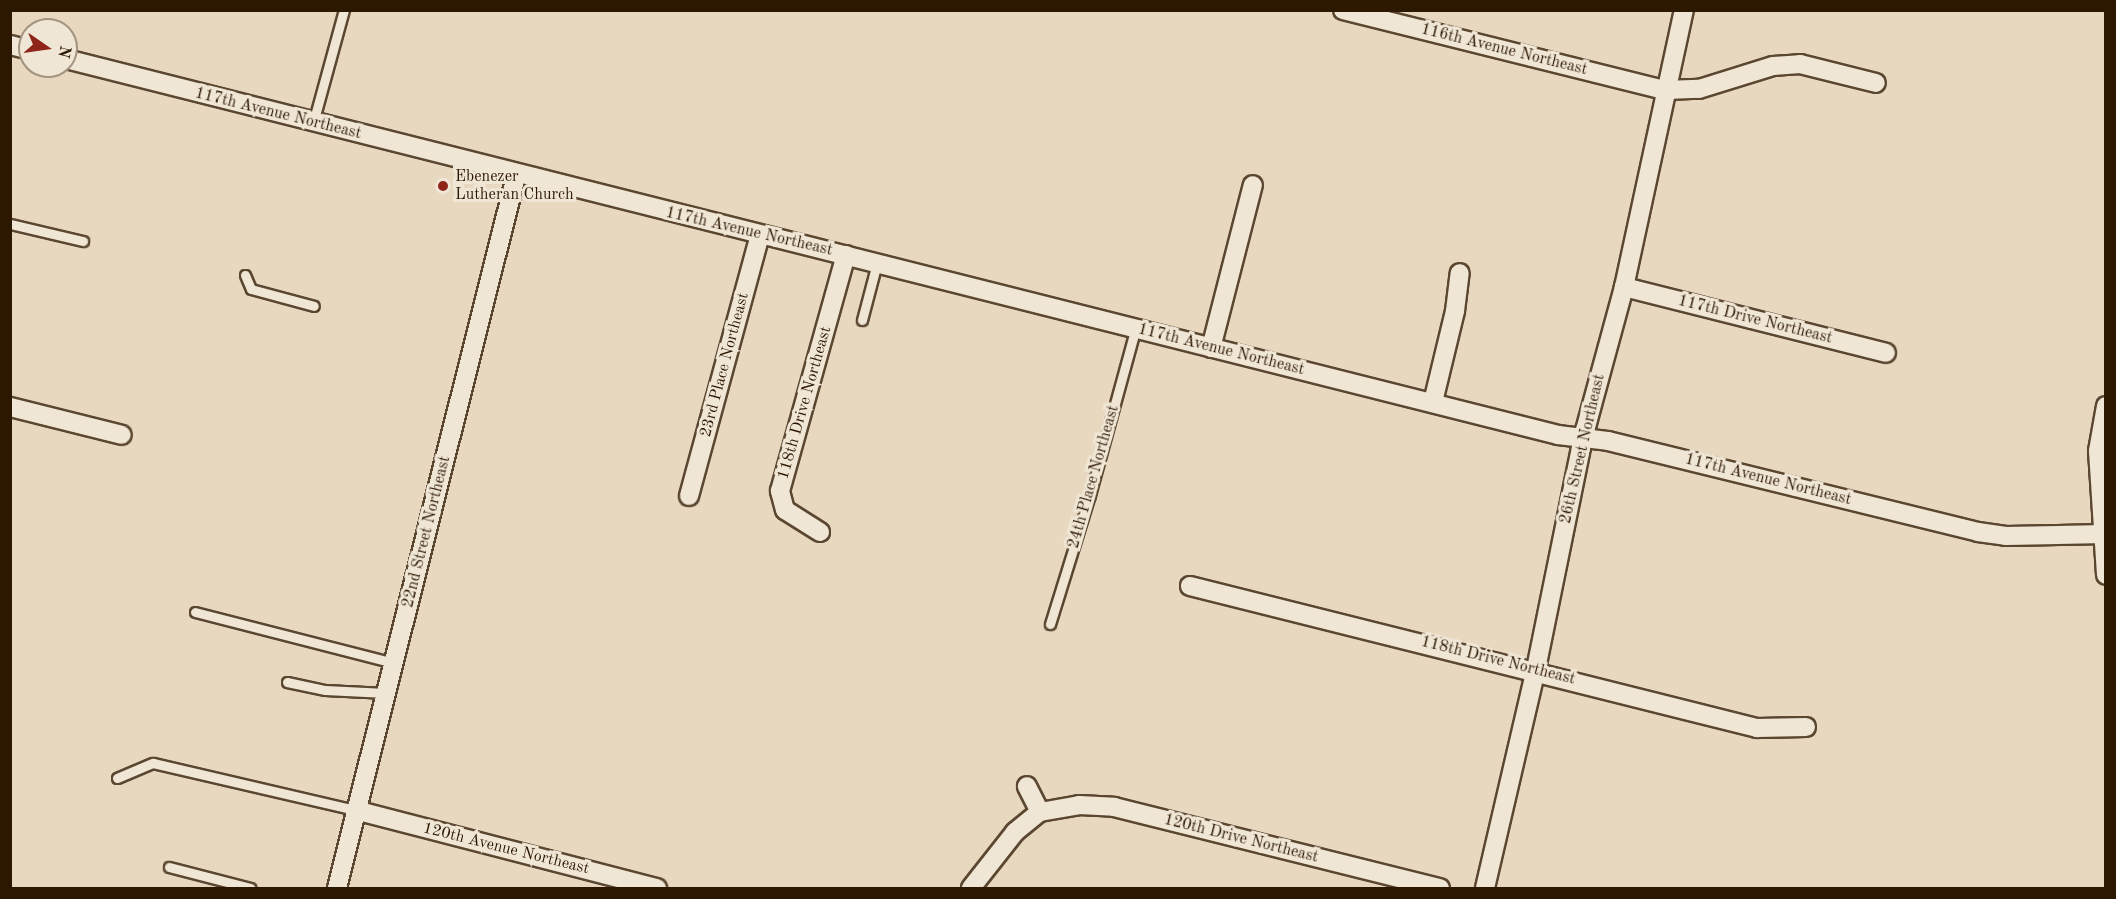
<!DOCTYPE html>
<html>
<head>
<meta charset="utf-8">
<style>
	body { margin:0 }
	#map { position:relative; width:2116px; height:899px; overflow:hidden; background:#e8d8c0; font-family:"Old Standard TT",serif }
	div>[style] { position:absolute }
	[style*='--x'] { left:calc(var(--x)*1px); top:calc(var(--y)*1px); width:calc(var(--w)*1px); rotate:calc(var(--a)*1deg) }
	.roads { filter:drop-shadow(2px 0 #5b4730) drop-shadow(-2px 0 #5b4730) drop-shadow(0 2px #5b4730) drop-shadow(0 -2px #5b4730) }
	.service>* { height:9px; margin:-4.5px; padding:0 4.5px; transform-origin:4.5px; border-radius:4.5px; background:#f0e6d6 }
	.minor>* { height:18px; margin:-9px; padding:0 9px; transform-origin:9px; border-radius:9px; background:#f0e6d6 }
	.dots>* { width:16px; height:16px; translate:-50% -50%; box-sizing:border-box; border:3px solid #f0e6d6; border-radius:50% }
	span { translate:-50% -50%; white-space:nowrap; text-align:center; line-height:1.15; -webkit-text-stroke:6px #f0e6d6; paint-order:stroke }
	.street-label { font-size:16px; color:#2c1700 }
	.poi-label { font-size:16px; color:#2c1700 }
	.left { translate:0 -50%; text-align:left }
	.frame { position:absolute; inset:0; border:12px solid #2c1700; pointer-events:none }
	.north { position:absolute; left:18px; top:18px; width:60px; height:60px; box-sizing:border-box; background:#f0e6d6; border:2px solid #a29380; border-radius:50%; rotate:103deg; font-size:16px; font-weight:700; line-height:24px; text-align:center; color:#2c1700 }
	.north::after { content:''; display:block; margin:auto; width:21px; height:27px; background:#8f2418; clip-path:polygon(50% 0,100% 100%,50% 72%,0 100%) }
</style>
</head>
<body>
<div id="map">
	<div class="roads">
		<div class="service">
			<i style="--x:313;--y:123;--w:117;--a:-74.7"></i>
			<i style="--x:10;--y:224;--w:75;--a:13.1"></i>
			<i style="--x:245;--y:275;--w:15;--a:67"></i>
			<i style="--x:251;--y:289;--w:65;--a:15.1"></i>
			<i style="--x:862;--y:320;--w:59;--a:-75.3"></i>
			<i style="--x:195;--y:612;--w:205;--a:14.4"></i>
			<i style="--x:1050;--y:624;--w:135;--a:-72.8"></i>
			<i style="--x:1090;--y:495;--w:171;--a:-74.7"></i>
			<i style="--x:287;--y:682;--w:39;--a:12"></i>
			<i style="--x:325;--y:690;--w:61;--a:2.8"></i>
			<i style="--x:117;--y:778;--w:39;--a:-23"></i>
			<i style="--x:153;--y:763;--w:207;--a:13.1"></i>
			<i style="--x:169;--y:867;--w:84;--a:14.5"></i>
		</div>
		<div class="minor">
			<i style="--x:1343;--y:10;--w:332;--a:14"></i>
			<i style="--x:1665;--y:90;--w:34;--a:-2"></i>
			<i style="--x:1699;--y:89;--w:77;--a:-17.3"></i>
			<i style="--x:1773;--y:66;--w:27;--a:-4"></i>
			<i style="--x:1800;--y:64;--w:78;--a:14"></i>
			<i style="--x:10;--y:45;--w:21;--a:14"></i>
			<i style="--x:66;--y:59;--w:1539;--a:14.14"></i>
			<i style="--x:1558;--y:435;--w:50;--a:6.8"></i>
			<i style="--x:1608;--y:441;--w:381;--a:13.8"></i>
			<i style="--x:1978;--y:532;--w:28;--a:8"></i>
			<i style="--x:2006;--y:536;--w:100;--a:-1.1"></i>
			<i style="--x:1624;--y:287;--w:270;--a:14.1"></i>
			<i style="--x:1211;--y:348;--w:168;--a:-75.6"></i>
			<i style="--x:1433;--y:402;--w:94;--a:-76.4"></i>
			<i style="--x:1455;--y:311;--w:38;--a:-83"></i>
			<i style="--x:2106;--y:406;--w:46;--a:100.1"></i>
			<i style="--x:2098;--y:451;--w:124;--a:86.3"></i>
			<i style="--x:10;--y:407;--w:115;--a:14"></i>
			<i style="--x:689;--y:496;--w:271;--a:-74.8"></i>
			<i style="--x:820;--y:532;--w:41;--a:-147.8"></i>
			<i style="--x:785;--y:510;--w:20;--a:-105"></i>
			<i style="--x:780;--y:491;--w:245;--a:-74.4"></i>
			<i style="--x:1190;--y:586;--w:585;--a:14.06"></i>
			<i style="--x:1757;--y:728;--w:49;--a:-1.2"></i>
			<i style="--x:355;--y:810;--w:312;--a:14.5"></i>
			<i style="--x:1040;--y:812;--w:40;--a:-10"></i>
			<i style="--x:1079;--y:805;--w:35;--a:3"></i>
			<i style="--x:1114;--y:807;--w:336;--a:14"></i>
			<i style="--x:337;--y:888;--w:734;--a:-75.89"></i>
			<i style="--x:971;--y:888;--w:71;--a:-51.8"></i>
			<i style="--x:1015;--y:832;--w:32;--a:-39"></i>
			<i style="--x:1040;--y:812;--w:29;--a:-117"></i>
			<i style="--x:1485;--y:888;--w:225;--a:-76.9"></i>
			<i style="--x:1536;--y:669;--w:236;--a:-78.5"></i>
			<i style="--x:1583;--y:438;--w:156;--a:-74.8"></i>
			<i style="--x:1624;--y:287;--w:283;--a:-77.8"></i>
		</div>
	</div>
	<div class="dots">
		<i style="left:443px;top:186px;background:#8f2418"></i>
	</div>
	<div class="street-label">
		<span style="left:1504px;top:50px;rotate:14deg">116th Avenue Northeast</span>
		<span style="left:278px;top:114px;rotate:14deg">117th Avenue Northeast</span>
		<span style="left:749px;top:232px;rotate:13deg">117th Avenue Northeast</span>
		<span style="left:1755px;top:320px;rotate:14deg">117th Drive Northeast</span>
		<span style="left:1221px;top:350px;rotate:14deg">117th Avenue Northeast</span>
		<span style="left:725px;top:365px;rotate:-75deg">23rd Place Northeast</span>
		<span style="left:805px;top:403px;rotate:-74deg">118th Drive Northeast</span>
		<span style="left:1583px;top:449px;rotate:-77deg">26th Street Northeast</span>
		<span style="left:1094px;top:477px;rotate:-74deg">24th Place Northeast</span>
		<span style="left:1768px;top:480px;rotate:14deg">117th Avenue Northeast</span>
		<span style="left:427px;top:532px;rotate:-76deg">22nd Street Northeast</span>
		<span style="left:1498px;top:661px;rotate:14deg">118th Drive Northeast</span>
		<span style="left:1241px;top:839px;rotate:14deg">120th Drive Northeast</span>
		<span style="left:506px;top:849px;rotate:14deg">120th Avenue Northeast</span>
	</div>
	<div class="poi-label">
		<span class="left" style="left:455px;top:186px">Ebenezer<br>Lutheran Church</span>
	</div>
	<div class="frame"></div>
	<div class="north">N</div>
</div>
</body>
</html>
